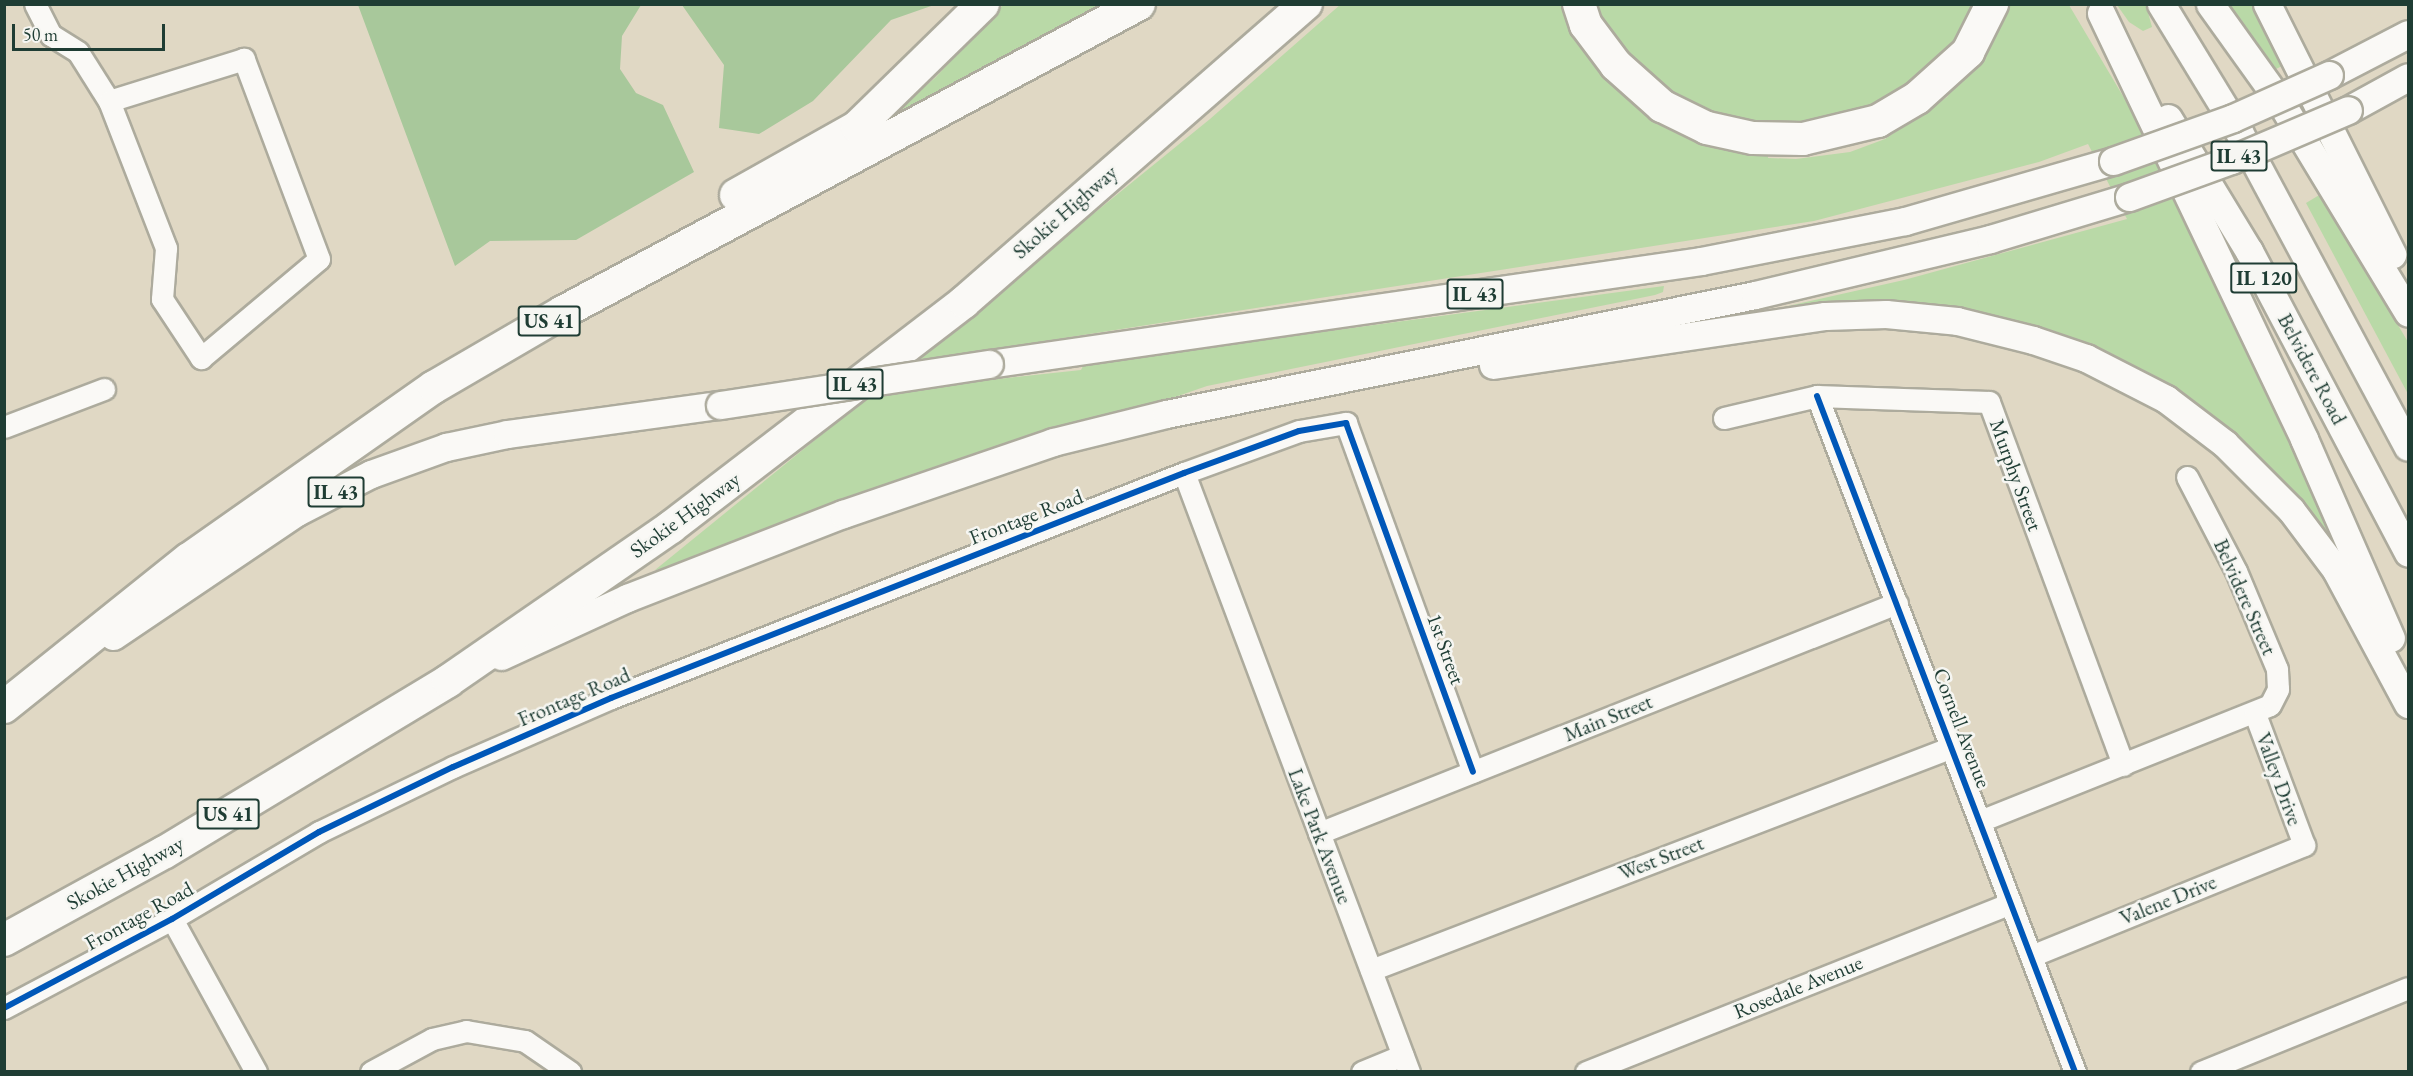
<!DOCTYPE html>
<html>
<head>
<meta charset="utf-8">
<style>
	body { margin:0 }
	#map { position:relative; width:2413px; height:1076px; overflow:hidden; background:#e0d8c4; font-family:"EB Garamond",serif }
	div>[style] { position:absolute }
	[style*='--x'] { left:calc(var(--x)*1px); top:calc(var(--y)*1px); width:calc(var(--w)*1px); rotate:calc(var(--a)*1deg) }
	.green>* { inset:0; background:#b9d9a7 }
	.forest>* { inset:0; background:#a8c89b }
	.roads { filter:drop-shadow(2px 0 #adab9d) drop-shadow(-2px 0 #adab9d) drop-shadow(0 2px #adab9d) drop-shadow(0 -2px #adab9d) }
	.minor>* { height:21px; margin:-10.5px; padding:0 10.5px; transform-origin:10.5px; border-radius:10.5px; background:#faf9f6 }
	.major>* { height:27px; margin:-13.5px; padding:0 13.5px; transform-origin:13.5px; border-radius:13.5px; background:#faf9f6 }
	.highway>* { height:32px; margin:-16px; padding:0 16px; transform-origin:16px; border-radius:16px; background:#faf9f6 }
	.bridges { filter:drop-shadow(2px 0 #adab9d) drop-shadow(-2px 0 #adab9d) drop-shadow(0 2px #adab9d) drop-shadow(0 -2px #adab9d) }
	.major-bridge>* { height:27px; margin:-13.5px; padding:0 13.5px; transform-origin:13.5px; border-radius:13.5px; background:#faf9f6 }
	.cycleway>* { height:6px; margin:-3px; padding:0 3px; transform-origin:3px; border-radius:3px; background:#0057b8 }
	span { translate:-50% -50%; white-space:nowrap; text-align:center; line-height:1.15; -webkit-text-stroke:5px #f6f6f2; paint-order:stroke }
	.shield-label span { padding:2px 4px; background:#f6f6f2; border:2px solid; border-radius:4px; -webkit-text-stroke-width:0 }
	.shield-label { font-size:20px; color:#1f3d34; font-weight:700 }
	.street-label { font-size:21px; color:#1f3d34 }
	.frame { position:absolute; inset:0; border:6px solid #1f3d34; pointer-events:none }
	.scale { position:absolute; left:12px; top:24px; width:153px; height:27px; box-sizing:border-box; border:3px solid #1f3d34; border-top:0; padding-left:8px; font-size:18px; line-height:21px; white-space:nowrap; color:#1f3d34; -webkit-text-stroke:4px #f6f6f2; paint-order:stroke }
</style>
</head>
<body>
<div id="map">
	<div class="green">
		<i style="clip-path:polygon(1341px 4px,1564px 5px,1601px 67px,1769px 151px,1768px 158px,1796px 159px,1850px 152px,1885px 139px,1947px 97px,1999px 27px,2006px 5px,2069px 5px,2133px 113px,2342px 553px,2337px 555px,2280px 482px,2038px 332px,1739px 317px,1904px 280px,2127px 219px,2088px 144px,2039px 162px,1814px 221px,1012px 346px,971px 382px,1081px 370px,1084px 364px,1664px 286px,1663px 292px,1655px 295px,1207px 386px,687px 565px,655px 570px,1210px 119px)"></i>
		<i style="clip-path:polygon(1003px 5px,1116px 5px,871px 131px,935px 78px)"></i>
		<i style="clip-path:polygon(1588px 5px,1981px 5px,1944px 62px,1847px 124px,1740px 129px,1653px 88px)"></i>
		<i style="clip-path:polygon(2117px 5px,2146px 5px,2152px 27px,2143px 31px,2129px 22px)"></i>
		<i style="clip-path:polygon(2223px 5px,2253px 5px,2282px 66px,2272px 71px)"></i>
		<i style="clip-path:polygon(2321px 194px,2408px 342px,2408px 394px,2306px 203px)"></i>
	</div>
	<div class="forest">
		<i style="clip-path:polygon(358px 5px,641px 5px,622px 36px,620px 69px,636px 93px,663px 105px,694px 172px,576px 240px,490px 241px,455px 266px)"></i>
		<i style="clip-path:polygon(682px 5px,934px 5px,891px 20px,813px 101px,759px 134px,719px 128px,724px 65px)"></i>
	</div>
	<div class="roads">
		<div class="minor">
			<i style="--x:35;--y:4;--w:35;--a:63"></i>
			<i style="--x:51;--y:35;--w:32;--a:32"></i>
			<i style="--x:78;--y:52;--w:58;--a:57.7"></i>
			<i style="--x:109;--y:101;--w:158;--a:68.8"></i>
			<i style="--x:166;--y:248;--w:51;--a:94.5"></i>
			<i style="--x:162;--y:299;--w:71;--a:56.5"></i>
			<i style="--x:201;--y:358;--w:154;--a:-40"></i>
			<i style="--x:319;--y:259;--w:214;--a:-110.6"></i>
			<i style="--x:244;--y:59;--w:141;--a:162.7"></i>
			<i style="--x:1817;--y:396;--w:724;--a:69.11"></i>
			<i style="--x:1724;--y:418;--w:96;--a:-13.3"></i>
			<i style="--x:1817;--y:396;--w:172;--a:2"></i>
			<i style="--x:1989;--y:402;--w:387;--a:69.7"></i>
			<i style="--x:4;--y:427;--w:107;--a:-20.8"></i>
			<i style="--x:1184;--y:473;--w:640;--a:69.41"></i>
			<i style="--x:1980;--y:821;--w:312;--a:-21.8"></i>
			<i style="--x:2270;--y:705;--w:18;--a:-63"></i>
			<i style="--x:2278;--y:689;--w:20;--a:-93"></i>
			<i style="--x:2277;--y:669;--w:106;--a:-112.7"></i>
			<i style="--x:2236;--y:571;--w:106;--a:-117.5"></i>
			<i style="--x:1319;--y:833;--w:622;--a:-21.7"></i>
			<i style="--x:172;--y:919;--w:175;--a:61.2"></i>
			<i style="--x:2031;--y:956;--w:295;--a:-22.1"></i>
			<i style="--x:2304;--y:845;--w:140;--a:-110.5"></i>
			<i style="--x:1371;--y:970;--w:622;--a:-21"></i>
			<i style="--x:4;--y:1008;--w:190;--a:-27.9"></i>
			<i style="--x:172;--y:919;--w:171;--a:-30.6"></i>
			<i style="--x:319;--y:832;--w:149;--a:-25.9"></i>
			<i style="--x:453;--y:767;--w:172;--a:-23.6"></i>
			<i style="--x:611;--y:698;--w:616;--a:-21.44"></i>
			<i style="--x:1184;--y:473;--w:122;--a:-20.1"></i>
			<i style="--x:1299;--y:431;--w:48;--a:-9.7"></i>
			<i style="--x:1346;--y:423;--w:371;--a:70"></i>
			<i style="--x:371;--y:1072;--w:69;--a:-28.4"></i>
			<i style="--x:432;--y:1039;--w:35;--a:-13"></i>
			<i style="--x:466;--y:1031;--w:60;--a:9.6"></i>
			<i style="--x:525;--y:1041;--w:55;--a:34.6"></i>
			<i style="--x:1362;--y:1072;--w:44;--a:-22.5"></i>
			<i style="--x:1586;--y:1072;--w:457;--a:-21.7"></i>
			<i style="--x:2201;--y:1072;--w:223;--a:-22.1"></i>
		</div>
		<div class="major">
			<i style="--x:2161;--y:4;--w:150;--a:58.6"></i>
			<i style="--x:2239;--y:132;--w:357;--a:61.8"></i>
			<i style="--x:2210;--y:4;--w:122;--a:54.4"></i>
			<i style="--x:2281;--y:103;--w:245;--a:58.8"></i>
			<i style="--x:2267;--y:4;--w:280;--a:63.4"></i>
			<i style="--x:2101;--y:13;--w:472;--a:64.5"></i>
			<i style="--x:2304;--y:439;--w:217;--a:66.4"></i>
			<i style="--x:2329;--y:75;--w:89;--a:-27.4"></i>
			<i style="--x:2348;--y:110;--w:68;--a:-28.8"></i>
			<i style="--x:2168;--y:118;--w:156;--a:58.7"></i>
			<i style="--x:2249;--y:251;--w:341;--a:62.2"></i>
			<i style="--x:989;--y:364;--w:719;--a:-8.23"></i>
			<i style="--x:1701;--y:261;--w:208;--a:-11.1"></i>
			<i style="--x:1905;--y:221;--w:216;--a:-16.1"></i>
			<i style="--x:1493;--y:365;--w:336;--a:-8.4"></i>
			<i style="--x:1825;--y:316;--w:61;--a:-1.9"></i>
			<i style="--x:1886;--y:314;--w:71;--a:5.6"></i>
			<i style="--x:1957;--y:321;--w:78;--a:14"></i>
			<i style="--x:2033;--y:340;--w:56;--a:18.8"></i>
			<i style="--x:2086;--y:358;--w:90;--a:27.1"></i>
			<i style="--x:2166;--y:399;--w:74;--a:37.3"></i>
			<i style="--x:2225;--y:444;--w:93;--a:45"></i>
			<i style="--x:2291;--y:510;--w:75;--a:53.1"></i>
			<i style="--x:2336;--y:570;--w:152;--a:61.8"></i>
			<i style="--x:113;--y:636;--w:222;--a:-34"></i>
			<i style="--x:297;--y:512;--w:83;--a:-27.2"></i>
			<i style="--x:371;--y:474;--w:80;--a:-19.8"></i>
			<i style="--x:446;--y:447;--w:62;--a:-12"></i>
			<i style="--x:507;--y:434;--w:215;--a:-7.8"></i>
			<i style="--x:501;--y:656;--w:139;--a:-24.7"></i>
			<i style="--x:627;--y:598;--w:232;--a:-21.3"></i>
			<i style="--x:843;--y:514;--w:222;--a:-18.9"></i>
			<i style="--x:1053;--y:442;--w:116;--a:-13.9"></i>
			<i style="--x:1166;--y:414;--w:601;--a:-11.42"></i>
			<i style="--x:1755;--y:295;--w:242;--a:-13.4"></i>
			<i style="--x:1990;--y:239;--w:145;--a:-16.8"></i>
		</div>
		<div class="highway">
			<i style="--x:1579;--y:4;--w:22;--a:72"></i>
			<i style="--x:1586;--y:25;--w:50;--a:53.1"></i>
			<i style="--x:1616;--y:65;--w:62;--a:41.7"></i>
			<i style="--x:1662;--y:106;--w:50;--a:26.1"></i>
			<i style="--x:1707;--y:128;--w:47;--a:12.3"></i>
			<i style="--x:1753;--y:138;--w:50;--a:1.1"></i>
			<i style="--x:1803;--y:139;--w:77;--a:-13.5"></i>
			<i style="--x:1878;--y:121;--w:45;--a:-30.5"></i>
			<i style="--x:1917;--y:98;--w:69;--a:-42"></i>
			<i style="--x:1968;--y:52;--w:54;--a:-63.4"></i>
			<i style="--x:736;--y:195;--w:139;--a:-29.3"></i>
			<i style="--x:857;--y:127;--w:176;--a:-44.3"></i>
			<i style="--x:4;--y:707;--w:237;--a:-38.7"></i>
			<i style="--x:189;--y:559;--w:299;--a:-35.1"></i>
			<i style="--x:434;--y:387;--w:149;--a:-30.2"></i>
			<i style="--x:563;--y:312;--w:653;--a:-28.13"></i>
			<i style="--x:4;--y:940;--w:183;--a:-28.7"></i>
			<i style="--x:165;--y:852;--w:331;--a:-31.1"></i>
			<i style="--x:448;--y:681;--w:271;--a:-34.6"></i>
			<i style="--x:671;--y:527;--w:369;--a:-37.5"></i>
			<i style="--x:964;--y:302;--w:454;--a:-41.1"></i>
		</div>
	</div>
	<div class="bridges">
		<div class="major-bridge">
			<i style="--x:2113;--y:161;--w:127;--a:-19.7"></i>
			<i style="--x:2233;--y:118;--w:105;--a:-24.1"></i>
			<i style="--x:2129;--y:197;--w:109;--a:-19.9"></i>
			<i style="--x:2231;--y:160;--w:127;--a:-23.1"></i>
			<i style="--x:720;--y:405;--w:272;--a:-8.7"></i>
		</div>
	</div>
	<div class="cycleway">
		<i style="--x:1817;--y:396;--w:724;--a:69.11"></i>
		<i style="--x:4;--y:1008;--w:190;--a:-27.9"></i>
		<i style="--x:172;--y:919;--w:171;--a:-30.6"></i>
		<i style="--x:319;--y:832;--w:149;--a:-25.9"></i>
		<i style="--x:453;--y:767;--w:172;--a:-23.6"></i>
		<i style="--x:611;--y:698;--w:616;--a:-21.44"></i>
		<i style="--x:1184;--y:473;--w:122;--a:-20.1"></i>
		<i style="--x:1299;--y:431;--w:48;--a:-9.7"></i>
		<i style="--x:1346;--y:423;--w:371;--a:70"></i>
	</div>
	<div class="shield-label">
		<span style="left:2239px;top:156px">IL 43</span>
		<span style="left:2264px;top:278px">IL 120</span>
		<span style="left:1475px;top:294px">IL 43</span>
		<span style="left:549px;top:321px">US 41</span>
		<span style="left:855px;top:384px">IL 43</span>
		<span style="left:336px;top:492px">IL 43</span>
		<span style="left:228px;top:814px">US 41</span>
	</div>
	<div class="street-label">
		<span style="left:1065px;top:212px;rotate:-41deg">Skokie Highway</span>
		<span style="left:2312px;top:369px;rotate:62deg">Belvidere Road</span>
		<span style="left:2016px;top:475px;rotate:70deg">Murphy Street</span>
		<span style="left:685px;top:515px;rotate:-36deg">Skokie Highway</span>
		<span style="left:1026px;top:517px;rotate:-21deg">Frontage Road</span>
		<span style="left:2245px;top:597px;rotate:66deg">Belvidere Street</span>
		<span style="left:1446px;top:649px;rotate:70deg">1st Street</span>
		<span style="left:574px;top:697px;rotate:-23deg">Frontage Road</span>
		<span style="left:1608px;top:718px;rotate:-22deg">Main Street</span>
		<span style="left:1962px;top:728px;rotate:69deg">Cornell Avenue</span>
		<span style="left:2279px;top:779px;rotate:70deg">Valley Drive</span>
		<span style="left:1320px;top:836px;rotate:69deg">Lake Park Avenue</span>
		<span style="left:1661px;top:858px;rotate:-21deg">West Street</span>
		<span style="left:125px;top:873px;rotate:-29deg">Skokie Highway</span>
		<span style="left:2168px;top:900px;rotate:-22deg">Valene Drive</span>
		<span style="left:139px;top:916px;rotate:-29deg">Frontage Road</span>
		<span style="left:1798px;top:987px;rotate:-22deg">Rosedale Avenue</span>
	</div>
	<div class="frame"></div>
	<div class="scale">50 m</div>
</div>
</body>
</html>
